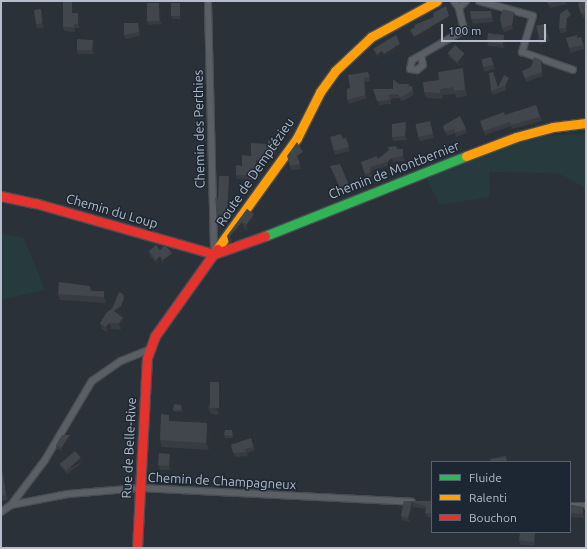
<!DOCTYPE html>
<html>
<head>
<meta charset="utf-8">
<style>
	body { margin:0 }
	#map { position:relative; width:587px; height:549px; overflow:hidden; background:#2a3138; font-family:Ubuntu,sans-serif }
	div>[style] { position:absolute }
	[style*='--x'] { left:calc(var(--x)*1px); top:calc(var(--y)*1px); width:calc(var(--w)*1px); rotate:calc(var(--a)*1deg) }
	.green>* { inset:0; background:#273b3e }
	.roads { filter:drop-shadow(1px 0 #484d53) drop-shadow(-1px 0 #484d53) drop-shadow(0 1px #484d53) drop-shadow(0 -1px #484d53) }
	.street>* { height:6px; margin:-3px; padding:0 3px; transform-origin:3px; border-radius:3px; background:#5a5f66 }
	.fast>* { height:9px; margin:-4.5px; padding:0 4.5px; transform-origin:4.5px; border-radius:4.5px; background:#30b455 }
	.slow>* { height:9px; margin:-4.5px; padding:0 4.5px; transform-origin:4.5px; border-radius:4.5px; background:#ff9f0a }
	.jam>* { height:9px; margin:-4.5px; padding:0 4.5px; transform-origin:4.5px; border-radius:4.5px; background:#e5322d }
	.wall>* { inset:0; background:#383c42 }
	.shaded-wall>* { inset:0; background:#2e3136; transform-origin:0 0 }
	.building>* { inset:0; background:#41464d; transform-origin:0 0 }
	span { translate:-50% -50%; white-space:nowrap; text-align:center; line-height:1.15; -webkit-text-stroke:3px #1d2733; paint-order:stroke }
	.street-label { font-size:13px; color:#b4bdc9 }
	.frame { position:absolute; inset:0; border:2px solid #b4bdc9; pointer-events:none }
	.legend { position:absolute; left:431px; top:461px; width:140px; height:72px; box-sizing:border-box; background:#1d2733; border:1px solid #59636f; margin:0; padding:5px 7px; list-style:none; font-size:12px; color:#b4bdc9 }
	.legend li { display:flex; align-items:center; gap:8px; height:20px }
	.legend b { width:20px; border:1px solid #59636f }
	.scale { position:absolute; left:441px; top:24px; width:105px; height:18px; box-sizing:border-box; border:2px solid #b4bdc9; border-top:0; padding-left:5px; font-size:12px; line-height:14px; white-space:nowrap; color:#b4bdc9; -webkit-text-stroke:3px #1d2733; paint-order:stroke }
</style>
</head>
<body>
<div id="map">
	<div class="green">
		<i style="clip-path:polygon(586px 134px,586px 188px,558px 173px,489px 172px,490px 197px,440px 205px,425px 177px,533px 136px)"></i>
		<i style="clip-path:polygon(1px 233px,24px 238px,45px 290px,1px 300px)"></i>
	</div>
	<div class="roads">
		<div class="street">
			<i style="--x:479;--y:1;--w:56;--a:15.5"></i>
			<i style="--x:533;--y:16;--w:38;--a:107"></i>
			<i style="--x:522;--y:52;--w:54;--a:19.4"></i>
			<i style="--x:208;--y:4;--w:250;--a:88.6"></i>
			<i style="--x:459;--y:8;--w:10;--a:-45"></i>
			<i style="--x:421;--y:55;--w:10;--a:79"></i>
			<i style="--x:423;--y:65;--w:8;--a:140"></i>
			<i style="--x:417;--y:70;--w:7;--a:-172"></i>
			<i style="--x:410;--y:69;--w:9;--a:-77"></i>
			<i style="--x:412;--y:60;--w:10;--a:-29"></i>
			<i style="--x:421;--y:55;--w:50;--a:-30.2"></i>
			<i style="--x:464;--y:30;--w:23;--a:-103"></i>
			<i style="--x:459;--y:8;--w:9;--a:-126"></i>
			<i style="--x:11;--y:505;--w:58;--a:-10.9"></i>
			<i style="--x:68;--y:494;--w:72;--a:-4.8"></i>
			<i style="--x:140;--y:488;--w:272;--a:2.9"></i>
			<i style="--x:570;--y:506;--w:16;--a:0"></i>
			<i style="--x:1;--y:512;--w:12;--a:-35"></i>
			<i style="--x:11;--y:505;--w:56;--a:-52.9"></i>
			<i style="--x:45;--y:460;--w:92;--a:-59.3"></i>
			<i style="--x:92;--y:381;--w:35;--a:-35"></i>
			<i style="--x:121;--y:361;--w:31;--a:-22"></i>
		</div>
		<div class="fast">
			<i style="--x:265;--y:236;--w:216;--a:-21.7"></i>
		</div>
		<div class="slow">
			<i style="--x:466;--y:156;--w:53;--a:-20.8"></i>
			<i style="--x:516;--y:137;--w:38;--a:-15"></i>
			<i style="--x:553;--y:127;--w:33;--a:-7"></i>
			<i style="--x:217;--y:249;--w:137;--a:-54.2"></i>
			<i style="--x:297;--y:138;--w:51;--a:-63.4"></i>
			<i style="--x:320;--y:92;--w:26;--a:-54"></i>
			<i style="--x:335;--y:71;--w:50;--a:-43.4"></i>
			<i style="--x:371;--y:37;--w:75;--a:-28.6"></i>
		</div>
		<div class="jam">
			<i style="--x:1;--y:196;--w:35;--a:12"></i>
			<i style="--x:35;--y:203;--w:186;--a:15.9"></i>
			<i style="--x:214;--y:254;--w:54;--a:-19.4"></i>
			<i style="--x:137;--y:548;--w:190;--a:-87"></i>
			<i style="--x:147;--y:358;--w:23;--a:-70"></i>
			<i style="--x:155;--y:336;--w:107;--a:-54.5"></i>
		</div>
	</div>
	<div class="wall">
		<i style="clip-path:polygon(63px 1px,73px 1px,74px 4px,74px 13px,80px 17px,80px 28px,75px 28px,75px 32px,64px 31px,63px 27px)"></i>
		<i style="clip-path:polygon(547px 1px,566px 1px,566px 4px,550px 8px)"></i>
		<i style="clip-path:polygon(586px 1px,586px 17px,583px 18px,578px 3px)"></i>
		<i style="clip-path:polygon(161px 7px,162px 24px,148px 25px,147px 21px)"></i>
		<i style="clip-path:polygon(181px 7px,181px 19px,172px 19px,171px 16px)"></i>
		<i style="clip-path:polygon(43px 14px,44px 28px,37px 28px,36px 24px)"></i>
		<i style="clip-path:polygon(492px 15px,493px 22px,473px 24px,471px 19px)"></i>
		<i style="clip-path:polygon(571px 15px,573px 20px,569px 22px,567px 32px,560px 33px,559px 28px)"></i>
		<i style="clip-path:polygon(515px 16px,513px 29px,504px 32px,502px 28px)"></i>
		<i style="clip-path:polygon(140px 27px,140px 36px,126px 39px,124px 35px)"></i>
		<i style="clip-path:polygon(546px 28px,550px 41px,540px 44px,538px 39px)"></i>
		<i style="clip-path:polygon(494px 34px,494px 36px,504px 35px,506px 39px,505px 48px,488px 46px,487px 42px)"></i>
		<i style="clip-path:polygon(581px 37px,585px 49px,570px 53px,569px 48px,578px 38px)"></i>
		<i style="clip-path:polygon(93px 40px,94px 44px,94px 54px,78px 54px,77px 50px)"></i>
		<i style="clip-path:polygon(402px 48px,385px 58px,384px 54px,379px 58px,375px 53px,373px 49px)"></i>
		<i style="clip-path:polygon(448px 53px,467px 59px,460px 66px,449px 57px)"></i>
		<i style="clip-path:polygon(493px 61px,495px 69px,484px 72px,483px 67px)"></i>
		<i style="clip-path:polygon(543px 64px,543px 76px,526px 82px,522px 71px)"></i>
		<i style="clip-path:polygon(368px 72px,370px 75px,370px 81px,365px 82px,367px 98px,349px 104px,347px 100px)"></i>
		<i style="clip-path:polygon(465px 74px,467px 96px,456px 98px,455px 94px,442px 95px,443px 99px,426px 98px,424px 92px,439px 80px)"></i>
		<i style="clip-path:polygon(510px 82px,506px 90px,493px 95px,491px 91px)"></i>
		<i style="clip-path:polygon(399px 84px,412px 86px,413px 90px,414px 95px,402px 101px,399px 98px,391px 99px,391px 104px,379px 105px,373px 89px,393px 89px)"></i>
		<i style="clip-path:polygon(536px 105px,542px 121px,512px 129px,511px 126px,485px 135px,480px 121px,505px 115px)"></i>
		<i style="clip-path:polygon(431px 125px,434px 138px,420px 141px,418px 137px)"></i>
		<i style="clip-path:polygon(407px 126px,407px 140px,393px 141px,392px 137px)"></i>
		<i style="clip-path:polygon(443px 126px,466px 129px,467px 133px,456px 137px,455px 133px,447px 136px)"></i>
		<i style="clip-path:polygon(330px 137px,343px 139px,346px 138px,350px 151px,335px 155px)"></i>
		<i style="clip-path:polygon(268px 144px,282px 148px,275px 159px,269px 155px,268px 165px,258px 164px,257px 180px,237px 179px,236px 175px,242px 166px,251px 156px)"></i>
		<i style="clip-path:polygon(396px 146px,398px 149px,404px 153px,405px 161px,393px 162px,388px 166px,370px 171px,372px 176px,366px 178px,361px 162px,378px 159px)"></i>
		<i style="clip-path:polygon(303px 152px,304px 156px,299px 160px,301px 169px,291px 170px,290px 166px)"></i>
		<i style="clip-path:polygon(330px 166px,348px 183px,350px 187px,342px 192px)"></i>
		<i style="clip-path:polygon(229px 176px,230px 181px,229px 219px,220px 219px,220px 231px,218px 226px,218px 199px)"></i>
		<i style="clip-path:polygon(247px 209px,256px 220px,248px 231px,244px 228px,233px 243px,229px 243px,227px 236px)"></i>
		<i style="clip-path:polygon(160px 250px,172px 253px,173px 257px,164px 265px,161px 260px,157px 264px,150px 256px,149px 251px)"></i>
		<i style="clip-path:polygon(90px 286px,92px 291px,106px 297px,106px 303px,60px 300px,58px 294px)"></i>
		<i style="clip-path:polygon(123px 294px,126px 300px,126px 304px,123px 312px,120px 315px,123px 318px,125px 324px,121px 330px,111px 329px,108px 333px,102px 329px,100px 323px)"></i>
		<i style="clip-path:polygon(219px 382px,221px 389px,219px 415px,211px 414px,208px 408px)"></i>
		<i style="clip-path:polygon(181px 405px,182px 407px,182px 412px,174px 412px,173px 410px)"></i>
		<i style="clip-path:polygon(171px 421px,207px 423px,210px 431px,209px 450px,162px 447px,160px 440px)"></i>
		<i style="clip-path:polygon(233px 432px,233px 438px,225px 438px,224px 435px)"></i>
		<i style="clip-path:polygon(251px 438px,255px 450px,247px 453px,248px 456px,235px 457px,231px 445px)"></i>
		<i style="clip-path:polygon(72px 439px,63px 452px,57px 449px,56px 445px)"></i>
		<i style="clip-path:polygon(1px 456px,8px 500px,1px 501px)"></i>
		<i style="clip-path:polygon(81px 458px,83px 462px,67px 474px,61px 467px,59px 463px)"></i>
		<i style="clip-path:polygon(172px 458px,171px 470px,160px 470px,158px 465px)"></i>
		<i style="clip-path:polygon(404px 501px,432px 501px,432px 518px,427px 517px,425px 513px,426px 509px,413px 507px,410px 522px,402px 520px,401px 516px)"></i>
		<i style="clip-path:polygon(570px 505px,583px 507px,585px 510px,585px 518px,570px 517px)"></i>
		<i style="clip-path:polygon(530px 532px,535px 533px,536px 537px,535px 546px,520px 545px,519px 540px)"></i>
	</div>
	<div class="shaded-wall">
		<i style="clip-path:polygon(72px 1px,74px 4px,74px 17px,72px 13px)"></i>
		<i style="clip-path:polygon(159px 3px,161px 7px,162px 24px,160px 21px)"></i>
		<i style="clip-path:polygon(180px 3px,181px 7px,181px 19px,180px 16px)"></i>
		<i style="clip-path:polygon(446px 6px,450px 20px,416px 41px,414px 37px)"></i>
		<i style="clip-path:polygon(41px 9px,43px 14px,44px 28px,42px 23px)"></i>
		<i style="clip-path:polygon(514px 12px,515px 16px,513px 29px,512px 25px)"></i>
		<i style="clip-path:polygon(78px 13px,80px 17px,80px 28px,78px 24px)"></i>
		<i style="clip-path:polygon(571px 15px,573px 20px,569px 22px,567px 32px,566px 28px,567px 18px)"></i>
		<i style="clip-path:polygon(138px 23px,140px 27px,140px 36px,139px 32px)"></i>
		<i style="clip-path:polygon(504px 35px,506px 39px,505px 48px,503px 44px)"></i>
		<i style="clip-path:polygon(93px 40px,94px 44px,94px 54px,92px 50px)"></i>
		<i style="clip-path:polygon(400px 44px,402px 48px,385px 58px,384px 54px)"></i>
		<i style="clip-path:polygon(382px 51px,384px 54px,379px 58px,378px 54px)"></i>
		<i style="clip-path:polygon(465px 54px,467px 59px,460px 66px,458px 62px)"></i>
		<i style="clip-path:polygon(541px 60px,543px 64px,543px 76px,542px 72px)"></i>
		<i style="clip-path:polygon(463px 68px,465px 74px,467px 96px,465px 90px)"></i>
		<i style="clip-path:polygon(364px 78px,365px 82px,367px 98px,365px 95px)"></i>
		<i style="clip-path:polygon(509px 78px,510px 82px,506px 90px,505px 86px)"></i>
		<i style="clip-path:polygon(406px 122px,407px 126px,407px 140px,405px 136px)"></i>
		<i style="clip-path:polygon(281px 144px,282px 148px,275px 159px,273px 155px)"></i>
		<i style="clip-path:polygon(403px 149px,404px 153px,405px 161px,403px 156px)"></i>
		<i style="clip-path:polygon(267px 151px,269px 155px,268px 165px,267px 161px)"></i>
		<i style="clip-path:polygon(303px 152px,304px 156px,299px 160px,301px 169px,297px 156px)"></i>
		<i style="clip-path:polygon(392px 158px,393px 162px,388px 166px,387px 162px)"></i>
		<i style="clip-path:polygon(256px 160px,258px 164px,257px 180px,256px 176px)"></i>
		<i style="clip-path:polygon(229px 176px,230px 181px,229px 219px,227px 214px)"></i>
		<i style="clip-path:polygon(218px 214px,220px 219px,220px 231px,218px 226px)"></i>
		<i style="clip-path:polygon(254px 214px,256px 220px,248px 231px,246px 225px)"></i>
		<i style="clip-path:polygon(242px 222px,244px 228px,233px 243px,230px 236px)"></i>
		<i style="clip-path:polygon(172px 253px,173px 257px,164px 265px,163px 260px)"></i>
		<i style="clip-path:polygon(160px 256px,161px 260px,157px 264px,156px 260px)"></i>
		<i style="clip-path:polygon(104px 291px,106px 297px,106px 303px,104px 297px)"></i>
		<i style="clip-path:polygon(123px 294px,126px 300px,126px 304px,123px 312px,117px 317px,114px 311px)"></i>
		<i style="clip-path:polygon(123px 318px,125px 324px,121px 330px,119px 323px)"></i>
		<i style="clip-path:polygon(109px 323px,111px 329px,108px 333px,106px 327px)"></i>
		<i style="clip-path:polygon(219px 382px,221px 389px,219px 415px,217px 408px)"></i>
		<i style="clip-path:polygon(169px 415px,172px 422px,169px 421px)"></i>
		<i style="clip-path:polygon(207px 423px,210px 431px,209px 450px,206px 443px)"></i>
		<i style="clip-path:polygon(70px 435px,72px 439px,63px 452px,61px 448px)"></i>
		<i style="clip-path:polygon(170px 454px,172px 458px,171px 470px,169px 466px)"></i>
		<i style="clip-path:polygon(1px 456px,8px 500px,6px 495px,1px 463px)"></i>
		<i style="left:81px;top:458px;width:4px;height:20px;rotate:63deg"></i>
		<i style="clip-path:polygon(412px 502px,413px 507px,410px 522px,408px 518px)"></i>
		<i style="clip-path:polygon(583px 507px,585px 510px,585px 518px,583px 514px)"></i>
		<i style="clip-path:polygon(535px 533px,536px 537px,535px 546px,534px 542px)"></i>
	</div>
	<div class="building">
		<i style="clip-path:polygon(63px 1px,72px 1px,72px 13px,78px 13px,78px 24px,74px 24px,74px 27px,63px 27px)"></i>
		<i style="clip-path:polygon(547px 1px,559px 1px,548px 4px)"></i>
		<i style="clip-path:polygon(584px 1px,586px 1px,586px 12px,581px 14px,578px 3px)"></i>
		<i style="left:147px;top:3px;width:12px;height:18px"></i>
		<i style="left:171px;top:3px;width:9px;height:13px"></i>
		<i style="clip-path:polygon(446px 6px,449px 16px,414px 37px,410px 30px,415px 27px,414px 25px,434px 17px,433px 13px)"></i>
		<i style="clip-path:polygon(41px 9px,42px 23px,36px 24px,34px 10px)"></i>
		<i style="clip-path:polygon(503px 9px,514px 12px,512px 25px,502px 28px,500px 18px)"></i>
		<i style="clip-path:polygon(567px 9px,571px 15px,567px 18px,566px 28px,559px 28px,560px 14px)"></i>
		<i style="clip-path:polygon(470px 11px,491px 11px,492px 18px,471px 19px)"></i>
		<i style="clip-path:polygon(124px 23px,138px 23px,139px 32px,124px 35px)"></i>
		<i style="left:545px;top:24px;width:13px;height:9px;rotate:77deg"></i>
		<i style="clip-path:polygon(488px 33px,494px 34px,494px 37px,495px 34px,504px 35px,503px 44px,487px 42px)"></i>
		<i style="clip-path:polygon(396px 35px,400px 44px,384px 54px,382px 51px,378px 54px,373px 49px)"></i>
		<i style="clip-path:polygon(577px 35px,577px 38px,581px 37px,583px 45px,569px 48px,566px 38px)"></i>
		<i style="clip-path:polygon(77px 39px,93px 40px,92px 50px,77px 50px)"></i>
		<i style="left:455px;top:45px;width:13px;height:11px;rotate:42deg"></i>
		<i style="left:491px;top:57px;width:8px;height:10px;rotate:76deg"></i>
		<i style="clip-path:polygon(534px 57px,541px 60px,542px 72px,525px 78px,522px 71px,531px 67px)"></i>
		<i style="clip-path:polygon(463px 68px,465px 90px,454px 91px,453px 87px,440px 89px,440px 93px,424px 92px,423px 82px,439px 80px,438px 72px)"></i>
		<i style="clip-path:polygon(368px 72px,369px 77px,364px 78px,365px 95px,347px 100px,347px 89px,350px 88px,348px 75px)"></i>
		<i style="clip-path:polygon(493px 72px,498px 87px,504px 75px,509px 78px,505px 86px,491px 91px,489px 73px)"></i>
		<i style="clip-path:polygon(393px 79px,399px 84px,410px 84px,407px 87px,412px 86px,412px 91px,401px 97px,397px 94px,389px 95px,390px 100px,377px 101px,373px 89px,393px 89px)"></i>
		<i style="clip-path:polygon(536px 105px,540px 117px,511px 125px,510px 122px,484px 131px,480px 121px,504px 112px,505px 115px)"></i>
		<i style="clip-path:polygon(460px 116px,466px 129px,455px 133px,454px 129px,445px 132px,443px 126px)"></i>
		<i style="left:430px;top:121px;width:13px;height:15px;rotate:77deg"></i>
		<i style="clip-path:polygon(406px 122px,405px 136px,392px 137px,392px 124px)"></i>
		<i style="clip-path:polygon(341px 134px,343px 139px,346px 138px,349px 147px,334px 151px,330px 137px)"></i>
		<i style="clip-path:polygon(268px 140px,281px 144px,273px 155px,267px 151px,267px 161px,256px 160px,256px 176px,236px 175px,236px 165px,242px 166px,242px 155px,251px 156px,251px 143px,268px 144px)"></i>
		<i style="clip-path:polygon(297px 142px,303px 152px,297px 156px,300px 164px,290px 166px,287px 156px)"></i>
		<i style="clip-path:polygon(396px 146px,397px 149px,403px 149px,403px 156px,392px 158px,387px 162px,369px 167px,371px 172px,365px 174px,361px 162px,377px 156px,378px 159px,389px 150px,388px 147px)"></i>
		<i style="clip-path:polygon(340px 164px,348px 183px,340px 187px,330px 166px)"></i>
		<i style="clip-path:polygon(219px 176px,229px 176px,227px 214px,218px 214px,218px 226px,215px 198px,218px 199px)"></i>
		<i style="clip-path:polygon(247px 209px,254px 214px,246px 225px,242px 222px,230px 236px,227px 236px)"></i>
		<i style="clip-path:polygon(156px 245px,160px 250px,165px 245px,172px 253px,163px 260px,160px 256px,156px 260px,149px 251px)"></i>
		<i style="clip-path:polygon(59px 282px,90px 286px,90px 291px,104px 291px,104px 297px,58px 294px)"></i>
		<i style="clip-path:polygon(119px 292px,123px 294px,124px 298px,121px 306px,114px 311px,123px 318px,119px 323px,109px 323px,106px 327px,100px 323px,107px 312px,112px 309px)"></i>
		<i style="left:210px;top:382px;width:9px;height:26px"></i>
		<i style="clip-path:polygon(174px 404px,181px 405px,181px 410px,173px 410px)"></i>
		<i style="clip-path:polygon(161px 414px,169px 415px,169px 421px,207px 423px,206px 443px,160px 440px)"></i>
		<i style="clip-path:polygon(225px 430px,232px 430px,232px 436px,224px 435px)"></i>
		<i style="clip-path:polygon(62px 435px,70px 435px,61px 448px,56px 445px)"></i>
		<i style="clip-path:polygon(251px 438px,253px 447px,245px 449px,246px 452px,233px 453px,231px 445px)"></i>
		<i style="left:75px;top:451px;width:9px;height:20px;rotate:49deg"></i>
		<i style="left:159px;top:453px;width:11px;height:12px;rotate:5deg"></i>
		<i style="clip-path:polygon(506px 456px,507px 462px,491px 462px,490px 459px)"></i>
		<i style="clip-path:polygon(1px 463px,6px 495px,1px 496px)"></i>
		<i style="clip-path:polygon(404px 501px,432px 501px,432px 513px,425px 513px,426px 506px,412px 502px,408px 518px,401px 516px)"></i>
		<i style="clip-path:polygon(570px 505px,583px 507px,583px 514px,570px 513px)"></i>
		<i style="clip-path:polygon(520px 532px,528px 532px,535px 533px,534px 542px,519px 540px)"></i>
	</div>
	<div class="street-label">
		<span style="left:199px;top:129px;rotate:-91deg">Chemin des Perthies</span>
		<span style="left:394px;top:170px;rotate:-21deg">Chemin de Montbernier</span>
		<span style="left:255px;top:172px;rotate:-56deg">Route de Demptézieu</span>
		<span style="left:112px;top:211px;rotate:16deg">Chemin du Loup</span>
		<span style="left:129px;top:448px;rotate:-87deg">Rue de Belle-Rive</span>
		<span style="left:222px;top:481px;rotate:3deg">Chemin de Champagneux</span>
	</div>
	<div class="frame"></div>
	<ul class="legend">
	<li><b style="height:5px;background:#30b455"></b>Fluide</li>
	<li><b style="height:5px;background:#ff9f0a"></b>Ralenti</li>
	<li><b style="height:5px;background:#e5322d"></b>Bouchon</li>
	</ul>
	<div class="scale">100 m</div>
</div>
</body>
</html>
